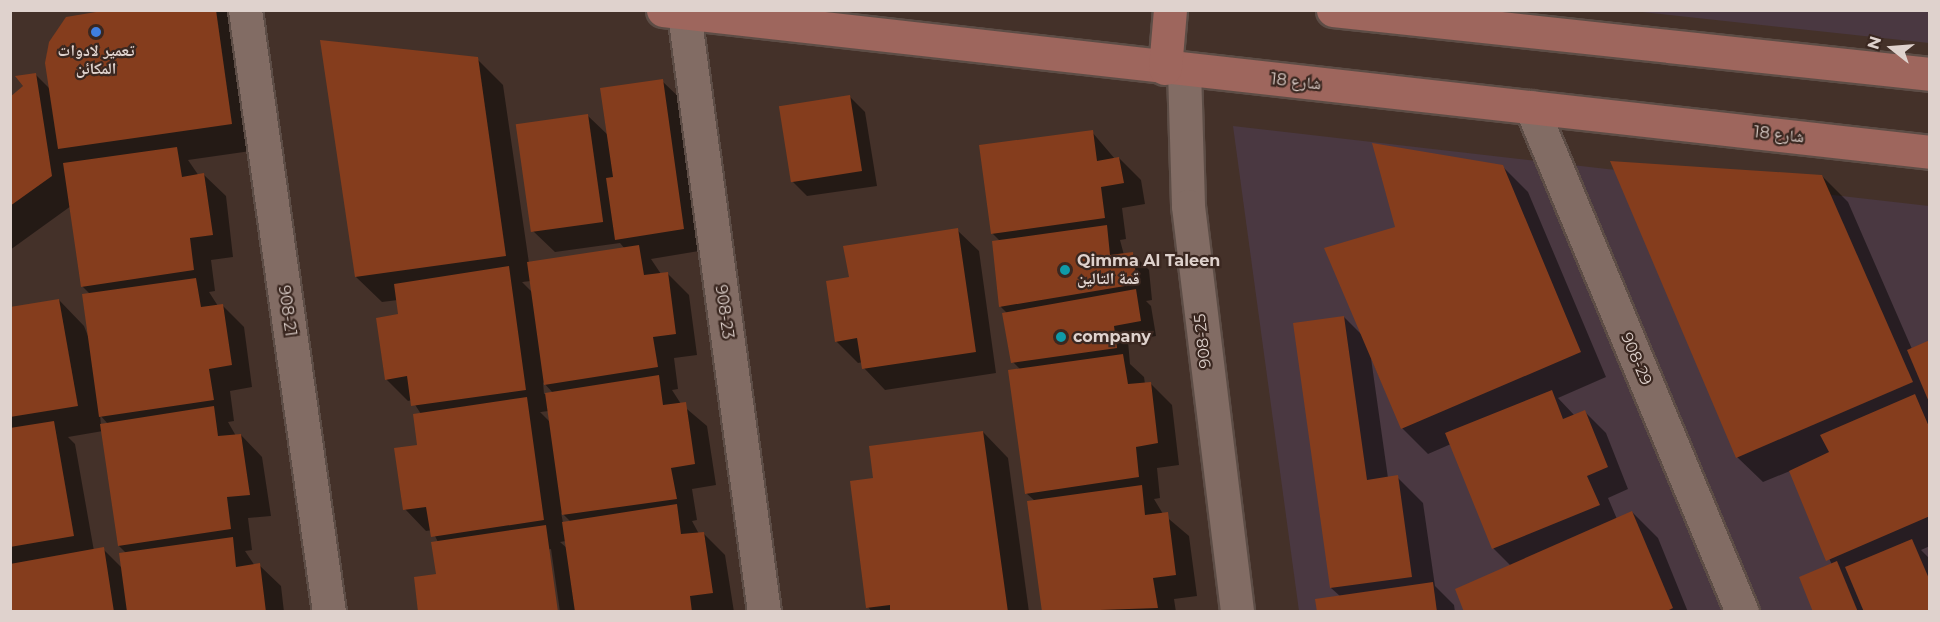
<!DOCTYPE html>
<html>
<head>
<meta charset="utf-8">
<style>
	body { margin:0 }
	#map { position:relative; width:1940px; height:622px; overflow:hidden; background:#443129; font-family:Montserrat,"Noto Naskh Arabic",sans-serif }
	div>[style] { position:absolute }
	[style*='--x'] { left:calc(var(--x)*1px); top:calc(var(--y)*1px); width:calc(var(--w)*1px); rotate:calc(var(--a)*1deg) }
	.industrial>* { inset:0; background:#4a3841 }
	.shadow>* { inset:0; background:#0007 }
	.building>* { inset:0; background:#853d1d; transform-origin:0 0 }
	.roads { filter:drop-shadow(2px 0 #5d4d46) drop-shadow(-2px 0 #5d4d46) drop-shadow(0 2px #5d4d46) drop-shadow(0 -2px #5d4d46) }
	.street>* { height:33px; margin:-16.5px; padding:0 16.5px; transform-origin:16.5px; border-radius:16.5px; background:#826c64 }
	.secondary>* { height:33px; margin:-16.5px; padding:0 16.5px; transform-origin:16.5px; border-radius:16.5px; background:#9e665d }
	.dots>* { width:16px; height:16px; translate:-50% -50%; box-sizing:border-box; border:3px solid #3a2720; border-radius:50% }
	span { translate:-50% -50%; white-space:nowrap; text-align:center; line-height:1.15; -webkit-text-stroke:4.5px #3a2720; paint-order:stroke }
	.poi-label { font-size:16px; color:#dfd2cd; font-weight:700 }
	.left { translate:0 -50%; text-align:left }
	.street-label { font-size:16px; color:#dfd2cd }
	.frame { position:absolute; inset:0; border:12px solid #dfd2cd; pointer-events:none }
	.north { position:absolute; left:1862px; top:18px; width:60px; height:60px; -webkit-text-stroke:4px #3a2720; paint-order:stroke; rotate:287deg; font-size:16px; font-weight:700; line-height:24px; text-align:center; color:#dfd2cd }
	.north::after { content:''; display:block; margin:auto; width:21px; height:27px; background:#dfd2cd; clip-path:polygon(50% 0,100% 100%,50% 72%,0 100%) }
</style>
</head>
<body>
<div id="map">
	<div class="industrial">
		<i style="clip-path:polygon(1633px 11px,1929px 11px,1929px 43px)"></i>
		<i style="clip-path:polygon(1233px 126px,1929px 206px,1929px 611px,1299px 611px)"></i>
	</div>
	<div class="shadow">
		<i style="clip-path:polygon(evenodd,118px 10px,227px 10px,238px 22px,257px 150px,188px 160px,199px 176px,204px 175px,226px 196px,233px 257px,211px 260px,215px 291px,209px 292px,218px 306px,222px 305px,244px 327px,252px 387px,230px 391px,234px 421px,228px 422px,236px 436px,241px 435px,262px 457px,271px 516px,248px 518px,252px 550px,245px 551px,255px 566px,259px 565px,281px 586px,284px 612px,10px 612px,10px 308px,59px 300px,84px 326px,90px 341px,90px 294px,82px 286px,71px 206px,10px 250px,10px 100px,35px 74px,51px 90px,118px 10px,100px 415px,108px 424px,101px 425px,100px 415px,118px 10px,103px 431px,119px 546px,127px 554px,122px 568px,103px 549px,94px 551px,75px 444px,68px 437px,103px 431px)"></i>
		<i style="clip-path:polygon(evenodd,477px 59px,503px 85px,529px 263px,625px 249px,620px 243px,555px 252px,533px 231px,587px 115px,609px 136px,662px 81px,684px 102px,705px 250px,651px 259px,661px 274px,667px 273px,689px 295px,697px 355px,674px 358px,678px 389px,672px 390px,681px 404px,707px 426px,716px 485px,692px 489px,697px 520px,692px 521px,699px 534px,704px 534px,725px 555px,734px 612px,560px 612px,551px 549px,438px 575px,438px 542px,432px 530px,426px 531px,405px 509px,419px 447px,421px 414px,412px 400px,408px 401px,386px 379px,400px 316px,398px 300px,382px 302px,356px 277px,477px 59px,531px 281px,532px 292px,522px 282px,531px 281px,477px 59px,543px 382px,553px 393px,544px 394px,543px 382px,477px 59px,549px 411px,551px 423px,540px 412px,549px 411px,477px 59px,561px 512px,571px 522px,563px 523px,561px 512px,477px 59px,566px 541px,568px 549px,560px 542px,566px 541px)"></i>
		<i style="clip-path:polygon(850px 97px,865px 112px,877px 186px,807px 196px,791px 180px)"></i>
		<i style="clip-path:polygon(1092px 132px,1115px 159px,1119px 158px,1141px 180px,1145px 204px,1122px 208px,1126px 239px,1120px 240px,1124px 255px,1133px 254px,1149px 270px,1152px 300px,1146px 301px,1151px 306px,1156px 336px,1128px 341px,1130px 364px,1144px 377px,1145px 384px,1150px 383px,1172px 405px,1179px 465px,1157px 468px,1160px 498px,1154px 499px,1163px 514px,1189px 536px,1197px 596px,1174px 599px,1176px 612px,1043px 612px,1035px 501px,1026px 493px,1021px 370px,1013px 362px,1007px 313px,1001px 307px,1000px 241px,992px 233px)"></i>
		<i style="clip-path:polygon(1502px 166px,1528px 192px,1606px 377px,1558px 398px,1575px 416px,1585px 412px,1606px 433px,1628px 489px,1608px 498px,1617px 519px,1632px 512px,1658px 538px,1688px 612px,1466px 612px,1511px 566px,1493px 548px,1451px 444px,1428px 454px,1402px 428px,1371px 358px,1388px 478px,1397px 477px,1423px 503px,1435px 586px,1454px 605px,1455px 612px,1319px 612px,1341px 597px,1331px 588px,1344px 317px,1364px 337px,1397px 228px)"></i>
		<i style="clip-path:polygon(1822px 176px,1848px 202px,1912px 349px,1930px 342px,1930px 546px,1921px 550px,1930px 559px,1930px 612px,1815px 612px,1832px 565px,1790px 471px,1763px 482px,1737px 457px)"></i>
		<i style="clip-path:polygon(957px 230px,979px 251px,996px 373px,885px 390px,864px 368px,863px 362px,858px 363px,836px 341px,851px 278px)"></i>
		<i style="clip-path:polygon(983px 432px,1008px 458px,1029px 612px,872px 612px,868px 607px,875px 479px)"></i>
	</div>
	<div class="building">
		<i style="clip-path:polygon(108px 10px,216px 10px,232px 124px,58px 149px,45px 63px,49px 42px,66px 17px)"></i>
		<i style="clip-path:polygon(320px 40px,478px 57px,506px 256px,355px 277px)"></i>
		<i style="clip-path:polygon(36px 73px,52px 176px,10px 206px,10px 97px,23px 86px,15px 76px)"></i>
		<i style="clip-path:polygon(663px 79px,684px 229px,615px 240px,606px 178px,613px 177px,600px 88px)"></i>
		<i style="left:850px;top:95px;width:77px;height:72px;rotate:81deg"></i>
		<i style="left:588px;top:114px;width:109px;height:73px;rotate:82deg"></i>
		<i style="clip-path:polygon(1093px 130px,1097px 161px,1119px 157px,1124px 183px,1101px 187px,1105px 218px,991px 234px,979px 145px)"></i>
		<i style="clip-path:polygon(1372px 143px,1503px 165px,1581px 352px,1401px 429px,1324px 248px,1395px 227px)"></i>
		<i style="clip-path:polygon(177px 147px,182px 177px,204px 173px,213px 235px,190px 238px,194px 270px,81px 287px,63px 163px)"></i>
		<i style="clip-path:polygon(1610px 161px,1822px 175px,1913px 382px,1736px 458px)"></i>
		<i style="clip-path:polygon(1107px 225px,1110px 255px,1133px 252px,1137px 284px,999px 307px,992px 241px)"></i>
		<i style="clip-path:polygon(958px 228px,976px 352px,862px 369px,857px 338px,835px 342px,826px 281px,849px 277px,843px 246px)"></i>
		<i style="clip-path:polygon(639px 245px,644px 275px,668px 272px,676px 334px,653px 337px,658px 367px,544px 385px,527px 262px)"></i>
		<i style="clip-path:polygon(509px 266px,526px 390px,411px 406px,407px 376px,385px 380px,376px 318px,398px 314px,394px 284px)"></i>
		<i style="clip-path:polygon(196px 278px,201px 307px,223px 304px,232px 365px,209px 369px,214px 400px,99px 417px,82px 294px)"></i>
		<i style="clip-path:polygon(1136px 289px,1141px 321px,1114px 326px,1117px 348px,1011px 363px,1002px 313px)"></i>
		<i style="clip-path:polygon(59px 299px,78px 406px,10px 417px,10px 307px)"></i>
		<i style="clip-path:polygon(1344px 316px,1367px 480px,1398px 475px,1412px 577px,1330px 588px,1293px 323px)"></i>
		<i style="clip-path:polygon(1930px 340px,1930px 402px,1929px 402px,1907px 350px)"></i>
		<i style="clip-path:polygon(1123px 354px,1128px 384px,1151px 382px,1158px 443px,1136px 447px,1139px 477px,1025px 494px,1008px 370px)"></i>
		<i style="clip-path:polygon(659px 375px,663px 405px,686px 402px,695px 464px,671px 468px,677px 499px,562px 515px,545px 393px)"></i>
		<i style="clip-path:polygon(1552px 390px,1563px 419px,1585px 410px,1608px 467px,1587px 476px,1600px 505px,1492px 549px,1445px 433px)"></i>
		<i style="clip-path:polygon(1915px 394px,1930px 429px,1930px 516px,1826px 561px,1789px 471px,1829px 452px,1820px 435px)"></i>
		<i style="clip-path:polygon(527px 397px,544px 520px,431px 537px,426px 507px,403px 510px,394px 448px,417px 445px,413px 414px)"></i>
		<i style="clip-path:polygon(214px 406px,218px 436px,241px 434px,250px 495px,227px 497px,231px 529px,118px 546px,100px 424px)"></i>
		<i style="clip-path:polygon(54px 421px,74px 536px,10px 547px,10px 428px)"></i>
		<i style="clip-path:polygon(983px 431px,1008px 612px,890px 612px,890px 605px,866px 608px,850px 481px,873px 478px,869px 446px)"></i>
		<i style="clip-path:polygon(1142px 485px,1145px 515px,1168px 512px,1176px 575px,1153px 578px,1158px 608px,1042px 612px,1027px 501px)"></i>
		<i style="clip-path:polygon(677px 504px,681px 534px,704px 532px,713px 593px,690px 596px,692px 612px,575px 612px,562px 522px)"></i>
		<i style="clip-path:polygon(1632px 511px,1673px 608px,1665px 612px,1464px 612px,1455px 589px)"></i>
		<i style="clip-path:polygon(546px 525px,558px 612px,418px 612px,414px 577px,436px 574px,431px 542px)"></i>
		<i style="clip-path:polygon(233px 537px,236px 567px,260px 563px,266px 612px,127px 612px,119px 553px)"></i>
		<i style="clip-path:polygon(1912px 539px,1930px 581px,1930px 612px,1864px 612px,1845px 567px)"></i>
		<i style="clip-path:polygon(104px 547px,114px 612px,10px 612px,10px 564px)"></i>
		<i style="clip-path:polygon(1837px 561px,1858px 612px,1813px 612px,1799px 577px)"></i>
		<i style="clip-path:polygon(1433px 582px,1437px 612px,1317px 612px,1315px 599px)"></i>
	</div>
	<div class="roads">
		<div class="street">
			<i style="--x:245;--y:10;--w:608;--a:82.06"></i>
			<i style="--x:684;--y:13;--w:604;--a:82.39"></i>
			<i style="--x:1184;--y:70;--w:136;--a:88.3"></i>
			<i style="--x:1188;--y:206;--w:409;--a:83.1"></i>
			<i style="--x:1531;--y:107;--w:547;--a:67.32"></i>
		</div>
		<div class="secondary">
			<i style="--x:663;--y:10;--w:1275;--a:6.39"></i>
			<i style="--x:1333;--y:10;--w:600;--a:6.12"></i>
			<i style="--x:1165;--y:68;--w:58;--a:-85.1"></i>
		</div>
	</div>
	<div class="dots">
		<i style="left:96px;top:32px;background:#3f7fe0"></i>
		<i style="left:1065px;top:270px;background:#0f9aa8"></i>
		<i style="left:1061px;top:337px;background:#0f9aa8"></i>
	</div>
	<div class="poi-label">
		<span style="left:96px;top:60px">تعمير لادوات<br>المكائن</span>
		<span class="left" style="left:1077px;top:270px">Qimma Al Taleen<br>قمة التالين</span>
		<span class="left" style="left:1073px;top:337px">company</span>
	</div>
	<div class="street-label">
		<span style="left:1296px;top:82px;rotate:6deg">شارع 18</span>
		<span style="left:1779px;top:135px;rotate:6deg">شارع 18</span>
		<span style="left:287px;top:311px;rotate:82deg">908-21</span>
		<span style="left:724px;top:312px;rotate:82deg">908-23</span>
		<span style="left:1203px;top:341px;rotate:-96deg">908-25</span>
		<span style="left:1636px;top:359px;rotate:67deg">908-29</span>
	</div>
	<div class="frame"></div>
	<div class="north">N</div>
</div>
</body>
</html>
